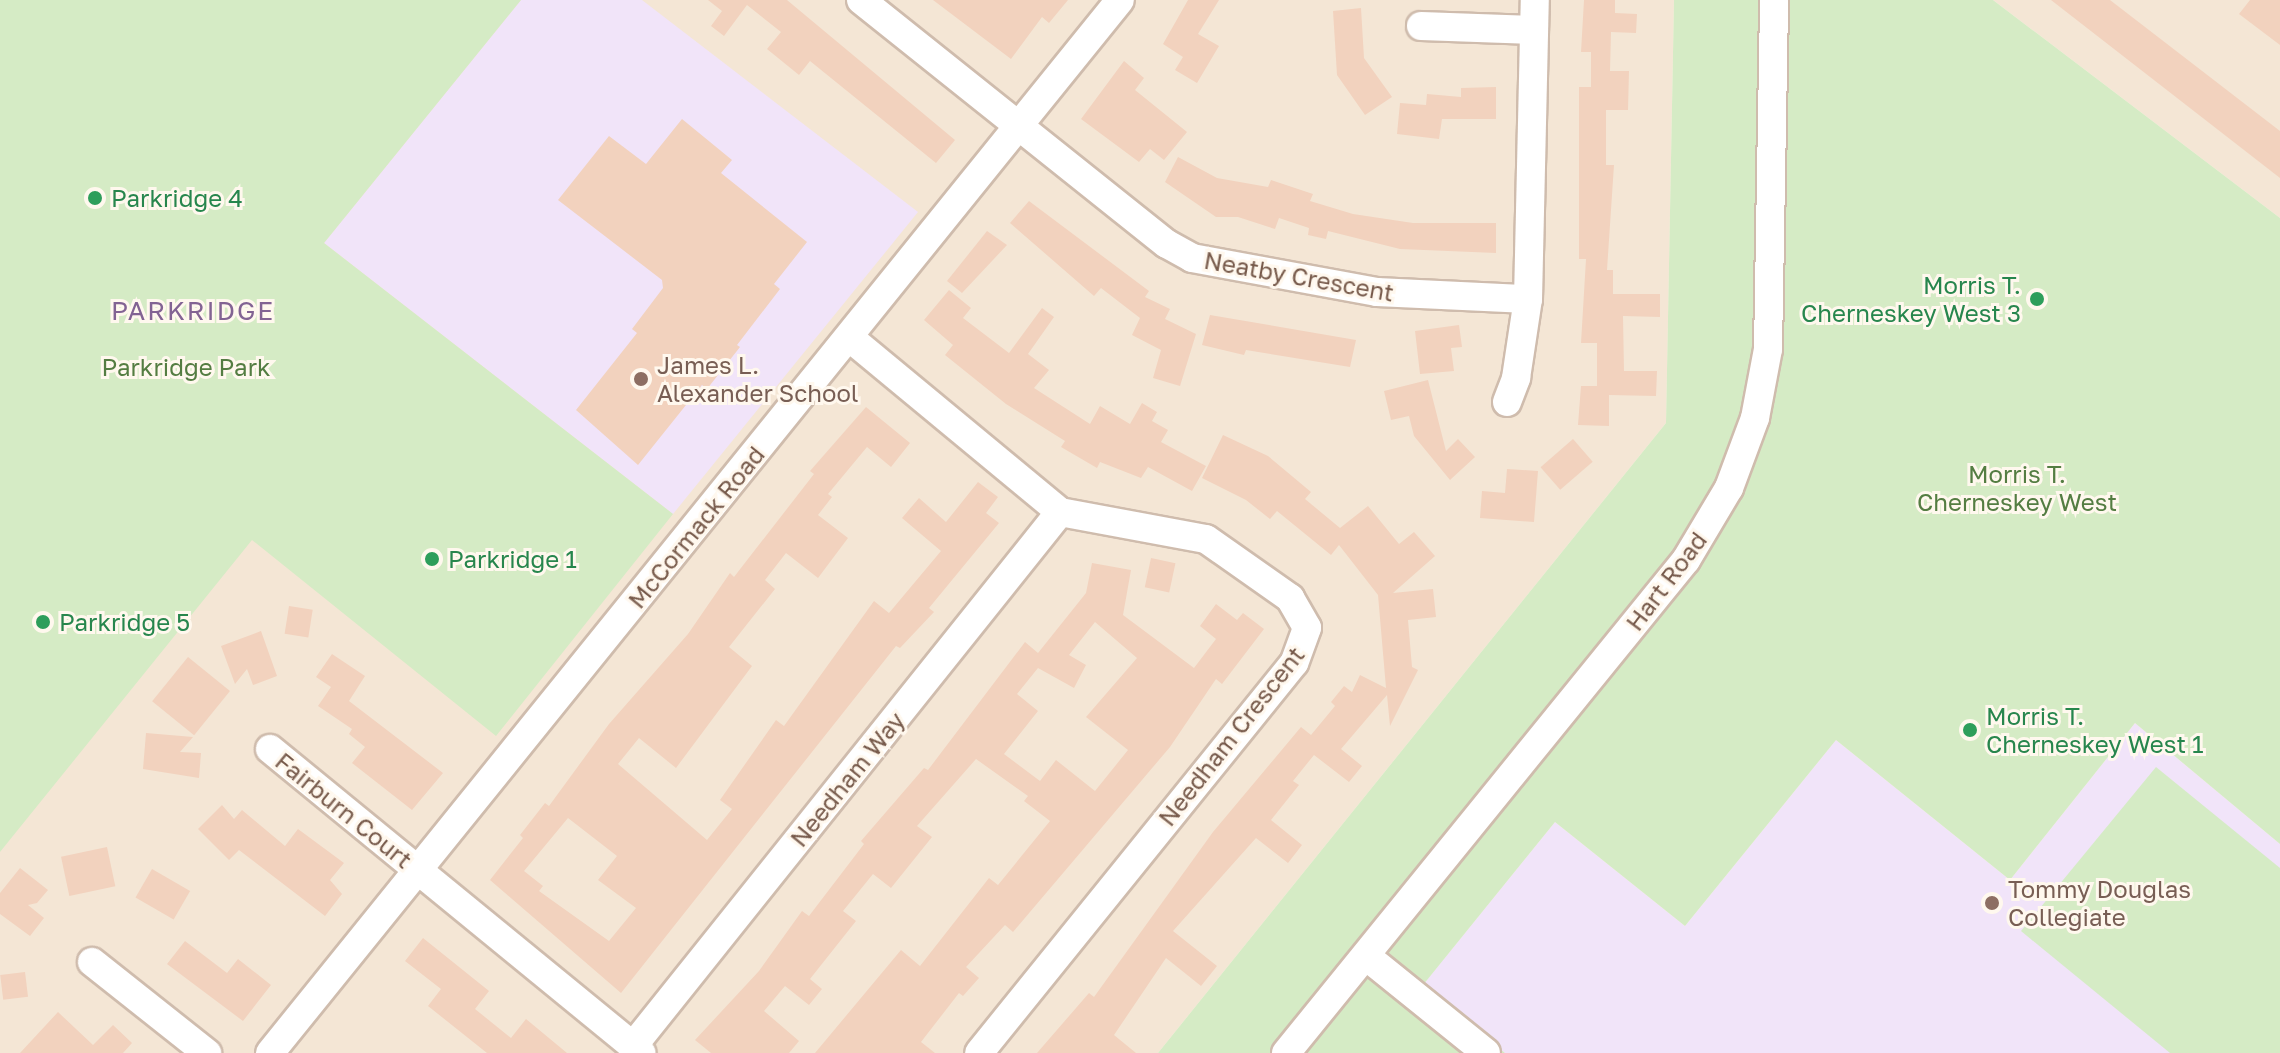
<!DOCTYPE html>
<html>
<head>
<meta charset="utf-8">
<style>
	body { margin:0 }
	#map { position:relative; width:2280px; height:1053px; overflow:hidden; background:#fdf4e7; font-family:"Golos Text",sans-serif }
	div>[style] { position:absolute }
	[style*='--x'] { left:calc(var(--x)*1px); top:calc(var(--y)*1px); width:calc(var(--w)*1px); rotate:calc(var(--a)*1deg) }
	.residential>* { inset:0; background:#f4e6d5 }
	.education>* { inset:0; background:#f1e4f9 }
	.green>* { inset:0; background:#d5ebc5 }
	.building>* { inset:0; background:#f2d2be; transform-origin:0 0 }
	.roads { filter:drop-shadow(2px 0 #cfbcad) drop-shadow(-2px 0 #cfbcad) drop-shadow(0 2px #cfbcad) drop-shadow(0 -2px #cfbcad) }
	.minor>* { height:28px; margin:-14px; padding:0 14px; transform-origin:14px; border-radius:14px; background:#fff }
	.dots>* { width:22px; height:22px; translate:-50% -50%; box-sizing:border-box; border:4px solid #fff8ee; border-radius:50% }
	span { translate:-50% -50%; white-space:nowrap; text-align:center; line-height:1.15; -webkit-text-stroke:6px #fff8ee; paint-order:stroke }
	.leisure-label { font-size:24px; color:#27864d }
	.left { translate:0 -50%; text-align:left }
	.right { translate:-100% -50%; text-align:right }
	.street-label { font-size:24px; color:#775a4b }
	.education-label { font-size:24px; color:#785e54 }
	.park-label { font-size:24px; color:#547d42 }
	.neighbourhood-label { font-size:26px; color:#826393; letter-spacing:2px }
</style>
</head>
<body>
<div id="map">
	<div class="residential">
		<i style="clip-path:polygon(0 0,1674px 0,1666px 423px,1158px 1053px,0 1053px)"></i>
		<i style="clip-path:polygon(1993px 0,2280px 0,2280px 218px)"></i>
	</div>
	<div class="education">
		<i style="clip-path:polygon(521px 0,642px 0,918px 212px,673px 514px,324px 243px)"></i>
		<i style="clip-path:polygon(2135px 723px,2280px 844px,2280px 1053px,1505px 1053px,1422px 986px,1555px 822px,1685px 926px,1836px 740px,2010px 880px)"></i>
	</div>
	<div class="green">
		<i style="clip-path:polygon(0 0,521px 0,324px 243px,673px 514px,496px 736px,252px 540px,0 852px)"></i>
		<i style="clip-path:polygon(1674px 0,1993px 0,2280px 218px,2280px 844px,2135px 723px,2010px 880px,1836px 740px,1685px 926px,1555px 822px,1423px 985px,1505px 1053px,1158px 1053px,1666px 423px)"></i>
		<i style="clip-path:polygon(2156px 767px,2280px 868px,2280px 1053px,2170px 1053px,2021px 931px)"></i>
	</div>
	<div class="building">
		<i style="clip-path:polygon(708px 0,787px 0,955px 140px,936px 163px,810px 61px,799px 75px,767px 49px,781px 32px,747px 5px,724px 36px,711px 26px,722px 11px)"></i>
		<i style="clip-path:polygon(933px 0,1068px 0,1049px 23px,1042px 17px,1011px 59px)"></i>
		<i style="clip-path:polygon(1188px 0,1219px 0,1198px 34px,1219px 46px,1197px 83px,1175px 70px,1183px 57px,1163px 44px)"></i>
		<i style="clip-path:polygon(1584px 0,1615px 0,1615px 13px,1637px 14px,1636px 33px,1611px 32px,1610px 71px,1629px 71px,1628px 110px,1606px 110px,1606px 165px,1614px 165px,1607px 270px,1613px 270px,1613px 294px,1660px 294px,1660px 317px,1623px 316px,1624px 371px,1657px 371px,1656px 396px,1609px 395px,1609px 426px,1578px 425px,1581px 386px,1597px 386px,1597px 343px,1581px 343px,1586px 259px,1579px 259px,1579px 87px,1591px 87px,1591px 52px,1581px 52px)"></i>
		<i style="clip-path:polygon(2051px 0,2110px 0,2280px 131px,2280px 178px)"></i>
		<i style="clip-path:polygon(2250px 0,2280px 0,2280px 45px,2239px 14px)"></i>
		<i style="clip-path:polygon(1361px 8px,1364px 58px,1392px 97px,1365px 115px,1337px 75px,1333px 11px)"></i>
		<i style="clip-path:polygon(1124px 61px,1144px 78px,1135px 90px,1187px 132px,1164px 160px,1150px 149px,1139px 162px,1081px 119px)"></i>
		<i style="clip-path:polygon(1496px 87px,1496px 119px,1442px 119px,1439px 139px,1397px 134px,1400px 103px,1426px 105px,1427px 94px,1461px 97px,1461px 88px)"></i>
		<i style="clip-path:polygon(682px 119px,732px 160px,721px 173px,807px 242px,774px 284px,780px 289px,737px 345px,740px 347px,707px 389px,702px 385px,638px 465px,576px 410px,637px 333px,632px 329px,663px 288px,662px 280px,558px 200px,609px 136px,646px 164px)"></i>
		<i style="clip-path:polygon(1178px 157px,1217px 178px,1268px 187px,1271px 180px,1313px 194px,1310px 201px,1353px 214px,1413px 223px,1496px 223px,1496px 253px,1400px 249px,1328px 231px,1326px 239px,1308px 235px,1309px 228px,1279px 218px,1275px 229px,1238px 217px,1216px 217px,1165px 182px)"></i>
		<i style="clip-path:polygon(1029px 201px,1149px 291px,1145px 297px,1170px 309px,1165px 319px,1196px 334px,1180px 386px,1153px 378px,1161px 350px,1132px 335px,1140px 318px,1101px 288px,1094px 296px,1010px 223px)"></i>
		<i style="clip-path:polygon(987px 231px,1007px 245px,962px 293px,947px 281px)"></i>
		<i style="clip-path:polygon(949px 290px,971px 308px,963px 318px,1009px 353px,1042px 308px,1054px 317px,1028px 354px,1049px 370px,1034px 388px,1090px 424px,1100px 406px,1130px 424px,1142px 403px,1157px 412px,1152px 421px,1168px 430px,1161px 442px,1206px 466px,1192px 491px,1148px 467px,1141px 478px,1100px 462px,1097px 468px,1061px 447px,1065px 441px,1006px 404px,945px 355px,953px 345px,924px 320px)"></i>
		<i style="clip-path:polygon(1210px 315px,1356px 340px,1350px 367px,1246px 350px,1244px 355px,1202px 345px)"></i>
		<i style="clip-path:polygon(1459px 325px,1462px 347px,1451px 348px,1454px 371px,1420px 374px,1415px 331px)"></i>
		<i style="clip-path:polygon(1428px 380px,1446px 451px,1458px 439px,1475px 457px,1450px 480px,1414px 436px,1409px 416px,1391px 420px,1384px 391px)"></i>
		<i style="clip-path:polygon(evenodd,866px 407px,910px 443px,891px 467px,867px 447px,828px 494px,832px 497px,818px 515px,848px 538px,818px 578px,786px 553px,765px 580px,775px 589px,729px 647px,752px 666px,676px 768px,639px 738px,618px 764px,707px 840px,732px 809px,720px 800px,776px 720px,784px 726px,874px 601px,889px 613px,941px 551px,902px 518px,919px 498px,946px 522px,978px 482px,998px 497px,986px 513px,999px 523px,929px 608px,934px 612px,900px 648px,896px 646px,621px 993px,490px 880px,523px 838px,520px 835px,545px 803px,549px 806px,609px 724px,688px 634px,730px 573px,734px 577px,814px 474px,810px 471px,866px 407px,568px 818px,617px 856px,598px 880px,636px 908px,609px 941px,539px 891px,543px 886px,524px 871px,568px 818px)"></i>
		<i style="clip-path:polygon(1223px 435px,1268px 456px,1311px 492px,1305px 499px,1340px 528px,1368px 506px,1399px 544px,1414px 532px,1435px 556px,1393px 593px,1433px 589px,1436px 617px,1408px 620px,1412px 667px,1418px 670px,1390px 726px,1387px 695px,1341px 749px,1362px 766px,1349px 782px,1314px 755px,1293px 781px,1299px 785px,1271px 820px,1302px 845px,1288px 863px,1256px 838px,1173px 931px,1217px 966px,1201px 986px,1166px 958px,1114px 1035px,1136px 1053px,1037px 1053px,1089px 993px,1094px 997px,1213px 832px,1301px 727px,1311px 735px,1335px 706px,1331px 702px,1344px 686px,1352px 692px,1360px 675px,1386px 688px,1378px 595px,1339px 545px,1331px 555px,1277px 511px,1270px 519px,1246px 500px,1202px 478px)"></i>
		<i style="left:1573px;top:439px;width:30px;height:43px;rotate:49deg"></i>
		<i style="clip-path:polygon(1507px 469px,1538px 471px,1534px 522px,1480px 518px,1482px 491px,1505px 493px)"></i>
		<i style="left:1151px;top:558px;width:25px;height:30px;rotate:12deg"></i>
		<i style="clip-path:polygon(evenodd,1092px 563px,1131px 570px,1123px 615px,1194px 668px,1216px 639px,1200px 626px,1216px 604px,1237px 620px,1243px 613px,1264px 629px,1222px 684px,1216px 679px,1170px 747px,1013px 932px,1005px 925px,966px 967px,979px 978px,963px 996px,959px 993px,921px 1042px,935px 1053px,815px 1053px,901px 950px,920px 966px,989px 878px,998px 885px,1050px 821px,1024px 801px,1028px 796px,976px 759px,917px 826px,932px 837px,891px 888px,873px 874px,843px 911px,856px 921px,810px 979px,822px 989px,809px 1005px,785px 986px,764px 1011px,799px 1041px,789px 1053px,711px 1053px,695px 1040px,759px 971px,802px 911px,809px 916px,864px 844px,861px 841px,924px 768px,928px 770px,1025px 642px,1038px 653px,1086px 593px,1092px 563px,1095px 622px,1137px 658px,1086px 717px,1128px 750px,1095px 791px,1056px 760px,1040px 781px,1004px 754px,1038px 711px,1017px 694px,1038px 668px,1074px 688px,1086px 665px,1069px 655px,1095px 622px)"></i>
		<i style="left:289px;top:606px;width:24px;height:28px;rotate:9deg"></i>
		<i style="clip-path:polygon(261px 631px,277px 676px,253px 685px,247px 669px,235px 684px,221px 646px)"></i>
		<i style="clip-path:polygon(332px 654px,365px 676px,349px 701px,443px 773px,412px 810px,352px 763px,365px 747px,349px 734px,352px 729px,318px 706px,331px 687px,316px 677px)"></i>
		<i style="left:188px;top:657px;width:54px;height:57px;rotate:39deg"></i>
		<i style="clip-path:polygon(146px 733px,193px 737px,180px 752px,201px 753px,199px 778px,143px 769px)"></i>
		<i style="clip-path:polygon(222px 805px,234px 819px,242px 810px,285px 846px,298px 829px,344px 863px,330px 880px,342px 894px,325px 916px,239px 850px,229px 860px,198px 829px)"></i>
		<i style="left:107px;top:847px;width:40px;height:47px;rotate:78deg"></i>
		<i style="clip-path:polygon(20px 868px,48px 890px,37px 903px,28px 905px,44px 918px,30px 936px,0 914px,0 893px)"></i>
		<i style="left:152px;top:869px;width:44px;height:33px;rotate:30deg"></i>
		<i style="clip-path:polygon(423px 938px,489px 991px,475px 1009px,511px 1038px,526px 1019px,567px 1053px,487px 1053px,428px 1006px,441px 989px,405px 961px)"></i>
		<i style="clip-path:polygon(185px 941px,227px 973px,238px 959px,271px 985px,243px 1021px,167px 964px)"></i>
		<i style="left:25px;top:972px;width:25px;height:25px;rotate:83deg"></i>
		<i style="clip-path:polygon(58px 1012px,93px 1045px,113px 1025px,132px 1043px,123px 1053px,20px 1053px)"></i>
	</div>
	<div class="roads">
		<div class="minor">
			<i style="--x:861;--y:0;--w:391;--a:38.6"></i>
			<i style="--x:1167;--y:244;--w:29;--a:29"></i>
			<i style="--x:1192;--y:258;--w:188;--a:10.4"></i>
			<i style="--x:1377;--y:292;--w:151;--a:2.7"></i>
			<i style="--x:1528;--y:299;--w:299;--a:-88.7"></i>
			<i style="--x:1421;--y:26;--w:113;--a:2"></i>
			<i style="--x:850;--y:338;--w:273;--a:39.6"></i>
			<i style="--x:1060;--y:512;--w:148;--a:10.5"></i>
			<i style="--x:1206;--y:539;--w:103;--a:35.1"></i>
			<i style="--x:1290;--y:598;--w:34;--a:60"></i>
			<i style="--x:1307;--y:628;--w:37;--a:110"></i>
			<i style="--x:1294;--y:663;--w:501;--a:128.93"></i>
			<i style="--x:1507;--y:402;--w:26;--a:-69"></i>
			<i style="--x:1516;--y:378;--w:80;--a:-81.4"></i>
			<i style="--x:270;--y:749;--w:480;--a:39.3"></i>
			<i style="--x:1366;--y:956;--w:154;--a:38.9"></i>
			<i style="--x:92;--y:962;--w:147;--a:38.4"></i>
			<i style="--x:633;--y:1046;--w:684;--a:-51.35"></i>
			<i style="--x:270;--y:1053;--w:1353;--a:-51.09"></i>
			<i style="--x:1286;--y:1053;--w:635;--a:-50.95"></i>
			<i style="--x:1686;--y:560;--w:84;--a:-59.2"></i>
			<i style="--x:1729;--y:488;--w:75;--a:-69.6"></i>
			<i style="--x:1755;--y:418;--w:70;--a:-79.3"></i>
			<i style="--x:1768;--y:349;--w:349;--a:-89"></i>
		</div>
	</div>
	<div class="dots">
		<i style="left:95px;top:198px;background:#2e9e5b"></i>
		<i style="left:2037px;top:299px;background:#2e9e5b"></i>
		<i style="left:641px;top:379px;background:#8d6e63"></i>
		<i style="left:432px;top:559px;background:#2e9e5b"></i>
		<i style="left:43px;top:622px;background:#2e9e5b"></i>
		<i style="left:1970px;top:730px;background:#2e9e5b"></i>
		<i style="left:1992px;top:903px;background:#8d6e63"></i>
	</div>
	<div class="leisure-label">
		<span class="left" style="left:111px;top:198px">Parkridge 4</span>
		<span class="right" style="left:2021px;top:299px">Morris T.<br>Cherneskey West 3</span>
		<span class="left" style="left:448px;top:559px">Parkridge 1</span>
		<span class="left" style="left:59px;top:622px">Parkridge 5</span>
		<span class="left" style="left:1986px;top:730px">Morris T.<br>Cherneskey West 1</span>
	</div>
	<div class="street-label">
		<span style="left:1299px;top:276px;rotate:10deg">Neatby Crescent</span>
		<span style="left:696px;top:527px;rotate:-51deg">McCormack Road</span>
		<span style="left:1666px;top:581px;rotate:-53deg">Hart Road</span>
		<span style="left:1231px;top:736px;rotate:-52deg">Needham Crescent</span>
		<span style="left:847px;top:779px;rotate:-51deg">Needham Way</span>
		<span style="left:344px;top:810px;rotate:39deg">Fairburn Court</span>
	</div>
	<div class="education-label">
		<span class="left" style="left:657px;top:379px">James L.<br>Alexander School</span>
		<span class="left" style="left:2008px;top:903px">Tommy Douglas<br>Collegiate</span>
	</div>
	<div class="park-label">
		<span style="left:186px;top:367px">Parkridge Park</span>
		<span style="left:2017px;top:488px">Morris T.<br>Cherneskey West</span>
	</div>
	<div class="neighbourhood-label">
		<span style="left:193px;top:311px">PARKRIDGE</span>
	</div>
</div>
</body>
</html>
